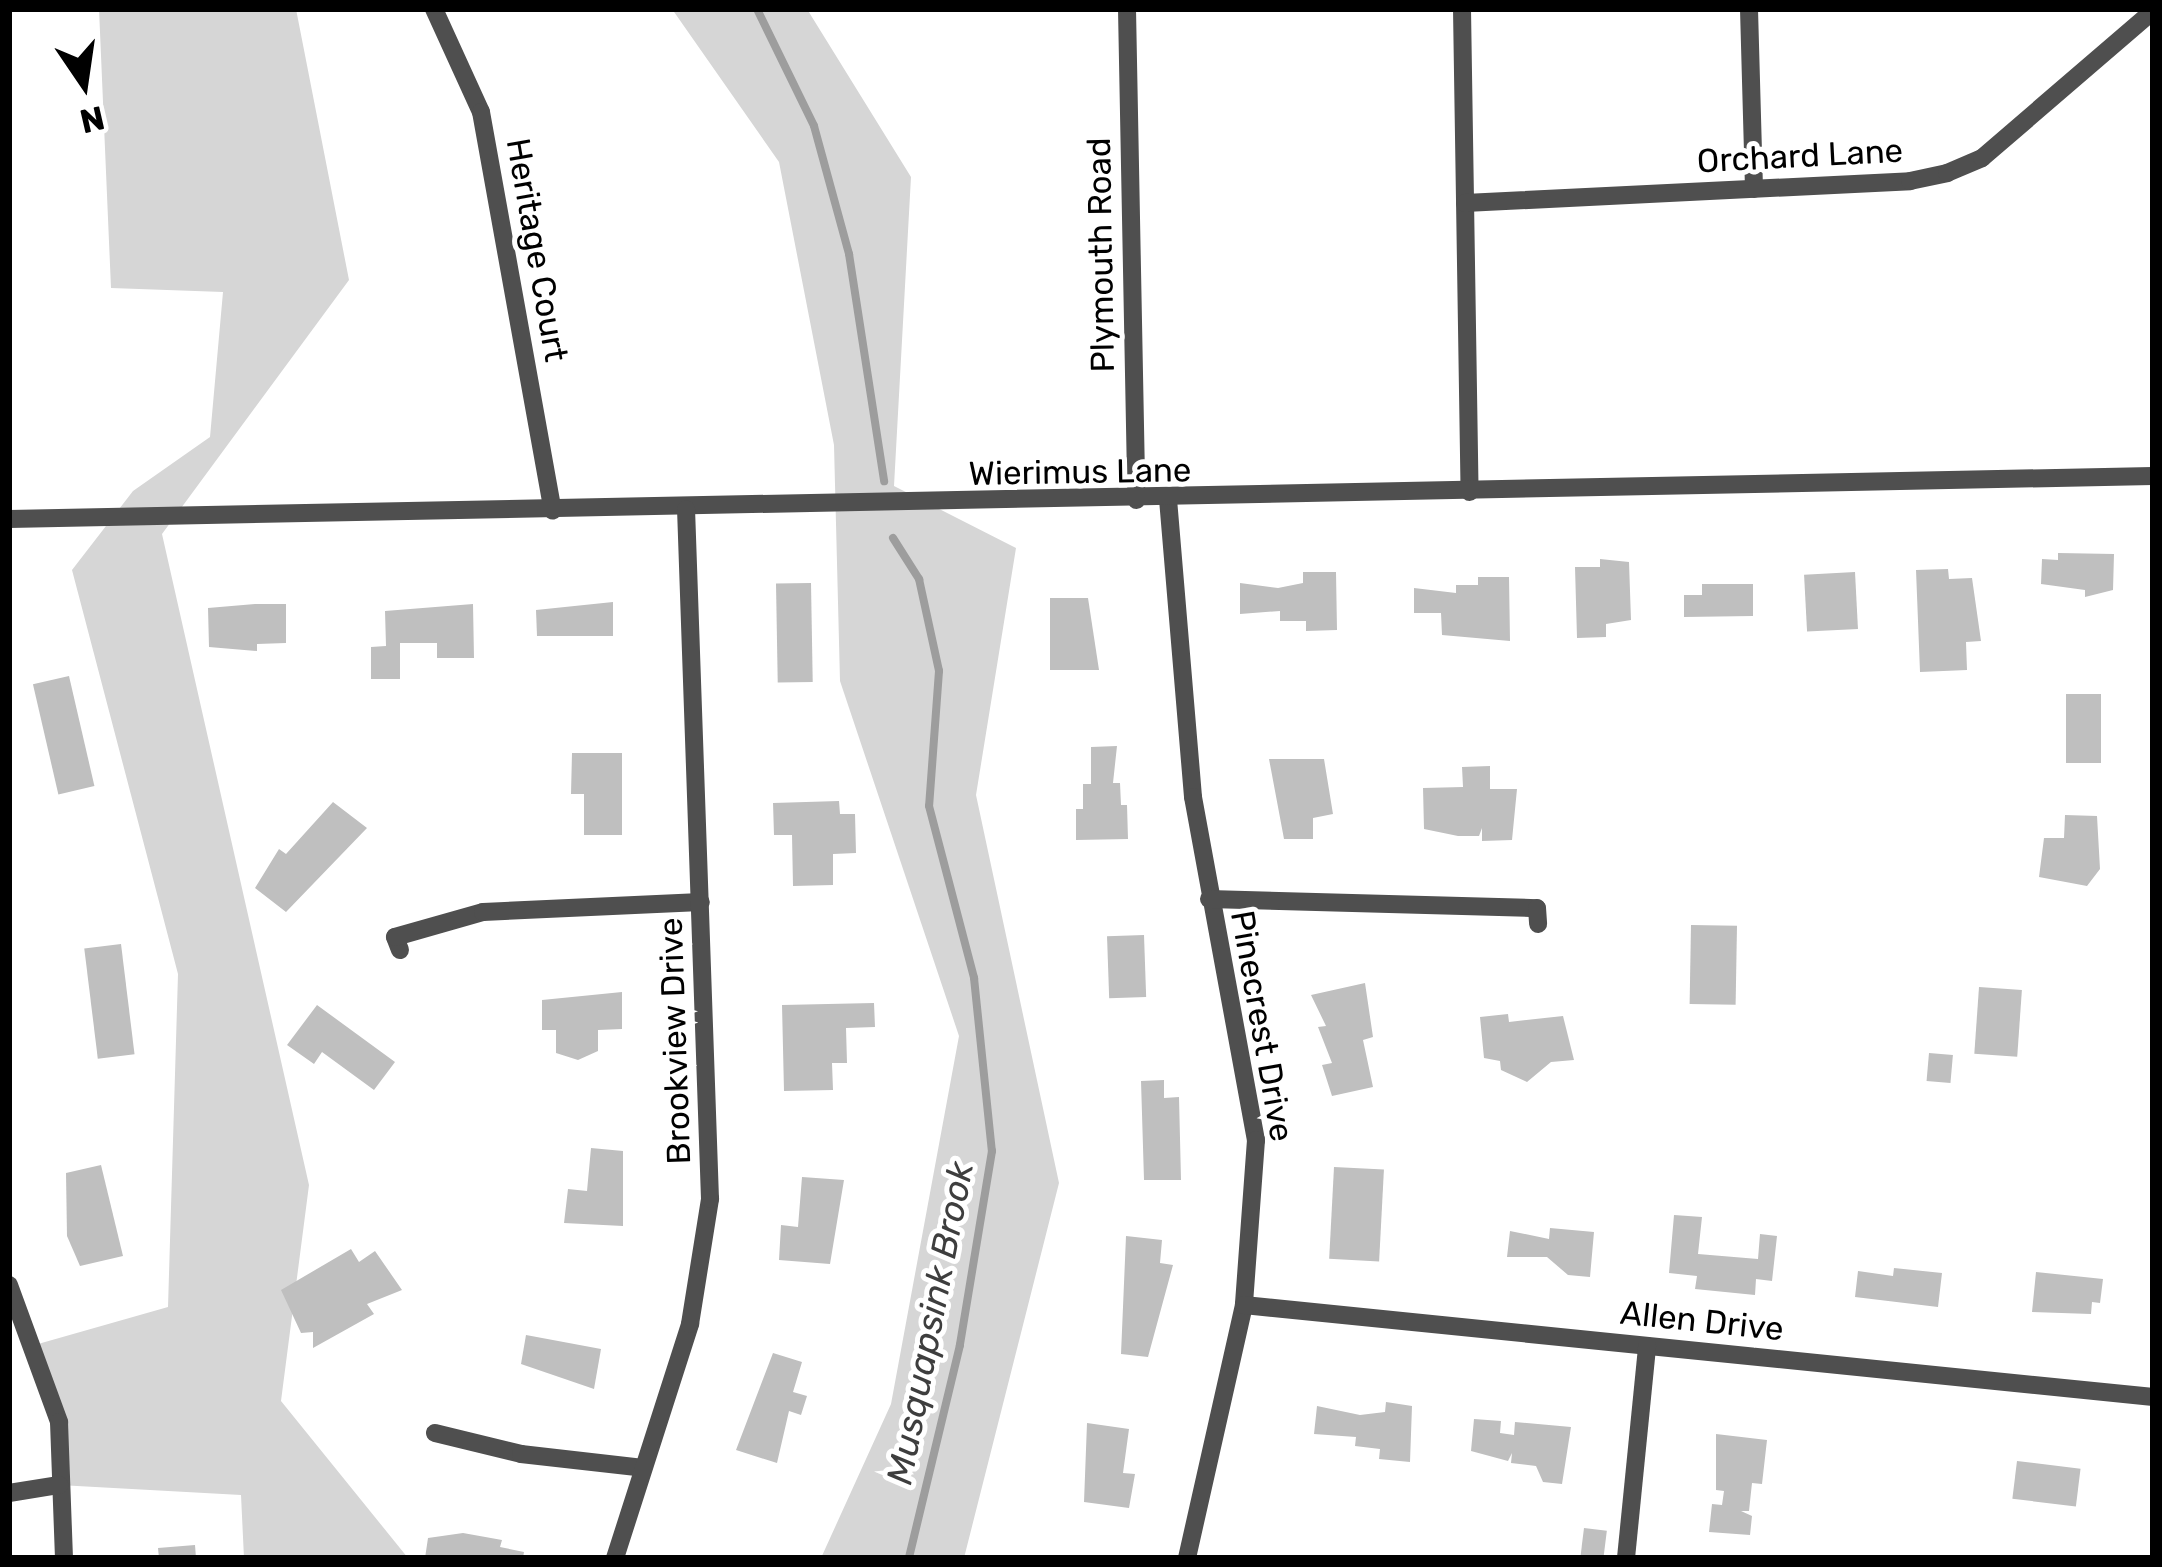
<!DOCTYPE html>
<html>
<head>
<meta charset="utf-8">
<style>
	body { margin:0 }
	#map { position:relative; width:2162px; height:1567px; overflow:hidden; background:#fff; font-family:Rubik,sans-serif }
	div>[style] { position:absolute }
	[style*='--x'] { left:calc(var(--x)*1px); top:calc(var(--y)*1px); width:calc(var(--w)*1px); rotate:calc(var(--a)*1deg) }
	.green>* { inset:0; background:#d6d6d6 }
	.stream>* { height:8px; margin:-4px; padding:0 4px; transform-origin:4px; border-radius:4px; background:#9d9d9d }
	.building>* { inset:0; background:#bfbfbf; transform-origin:0 0 }
	.minor>* { height:18px; margin:-9px; padding:0 9px; transform-origin:9px; border-radius:9px; background:#4f4f4f }
	span { translate:-50% -50%; white-space:nowrap; text-align:center; line-height:1.15; -webkit-text-stroke:10px #fff; paint-order:stroke }
	.street-label { font-size:33px; color:#000 }
	.water-label { font-size:36px; color:#3e3e3e; font-style:italic }
	.frame { position:absolute; inset:0; border:12px solid #000; pointer-events:none }
	.north { position:absolute; left:24px; top:24px; width:120px; height:120px; -webkit-text-stroke:9px #fff; paint-order:stroke; rotate:167deg; font-size:33px; font-weight:700; line-height:48px; text-align:center; color:#000 }
	.north::after { content:''; display:block; margin:auto; width:42px; height:54px; background:#000; clip-path:polygon(50% 0,100% 100%,50% 72%,0 100%) }
</style>
</head>
<body>
<div id="map">
	<div class="green">
		<i style="clip-path:polygon(99px 9px,296px 9px,349px 280px,162px 534px,309px 1185px,281px 1401px,408px 1558px,244px 1558px,241px 1495px,59px 1485px,59px 1422px,31px 1346px,168px 1307px,178px 974px,72px 570px,133px 491px,210px 437px,223px 292px,111px 288px)"></i>
		<i style="clip-path:polygon(672px 9px,807px 9px,911px 177px,894px 486px,1016px 548px,976px 795px,1059px 1183px,964px 1558px,821px 1558px,891px 1404px,959px 1036px,840px 681px,834px 445px,779px 162px)"></i>
	</div>
	<div class="stream">
		<i style="--x:757;--y:9;--w:130;--a:64"></i>
		<i style="--x:814;--y:126;--w:133;--a:74.7"></i>
		<i style="--x:849;--y:254;--w:230;--a:81.2"></i>
		<i style="--x:893;--y:538;--w:49;--a:57.6"></i>
		<i style="--x:919;--y:579;--w:94;--a:77.7"></i>
		<i style="--x:939;--y:671;--w:135;--a:94.2"></i>
		<i style="--x:929;--y:806;--w:178;--a:75.3"></i>
		<i style="--x:974;--y:978;--w:174;--a:84.1"></i>
		<i style="--x:992;--y:1151;--w:197;--a:99.4"></i>
		<i style="--x:960;--y:1345;--w:219;--a:103.5"></i>
	</div>
	<div class="building">
		<i style="clip-path:polygon(2058px 553px,2114px 554px,2113px 590px,2085px 597px,2085px 590px,2041px 584px,2042px 559px,2058px 560px)"></i>
		<i style="clip-path:polygon(1600px 559px,1629px 562px,1631px 620px,1606px 624px,1606px 637px,1577px 638px,1575px 567px,1600px 567px)"></i>
		<i style="clip-path:polygon(1948px 569px,1949px 579px,1972px 578px,1981px 641px,1966px 642px,1967px 670px,1920px 672px,1916px 570px)"></i>
		<i style="clip-path:polygon(1303px 572px,1336px 572px,1337px 630px,1306px 631px,1306px 621px,1280px 621px,1280px 611px,1240px 614px,1240px 583px,1278px 588px,1303px 583px)"></i>
		<i style="left:1855px;top:572px;width:57px;height:51px;rotate:87deg"></i>
		<i style="clip-path:polygon(1478px 577px,1509px 577px,1510px 641px,1442px 635px,1441px 613px,1414px 613px,1414px 588px,1456px 593px,1456px 585px,1478px 585px)"></i>
		<i style="left:811px;top:583px;width:99px;height:35px;rotate:89deg"></i>
		<i style="clip-path:polygon(1702px 584px,1753px 584px,1753px 616px,1684px 617px,1684px 595px,1702px 595px)"></i>
		<i style="clip-path:polygon(1050px 598px,1088px 598px,1099px 670px,1050px 670px)"></i>
		<i style="clip-path:polygon(613px 602px,613px 636px,537px 636px,536px 610px)"></i>
		<i style="clip-path:polygon(255px 604px,286px 604px,286px 643px,257px 644px,257px 651px,209px 647px,208px 608px)"></i>
		<i style="clip-path:polygon(473px 604px,474px 658px,437px 658px,437px 643px,400px 643px,400px 679px,371px 679px,371px 647px,386px 646px,385px 611px)"></i>
		<i style="left:69px;top:676px;width:113px;height:37px;rotate:77deg"></i>
		<i style="left:2066px;top:694px;width:35px;height:69px"></i>
		<i style="clip-path:polygon(1117px 746px,1113px 783px,1120px 783px,1121px 805px,1127px 805px,1128px 839px,1076px 840px,1076px 809px,1083px 809px,1083px 784px,1091px 784px,1091px 747px)"></i>
		<i style="clip-path:polygon(572px 753px,622px 753px,622px 835px,584px 835px,584px 794px,571px 794px)"></i>
		<i style="clip-path:polygon(1269px 759px,1324px 759px,1333px 814px,1313px 818px,1313px 839px,1284px 839px)"></i>
		<i style="clip-path:polygon(1490px 766px,1490px 789px,1517px 789px,1512px 840px,1482px 841px,1482px 828px,1479px 836px,1458px 836px,1424px 829px,1423px 788px,1463px 787px,1462px 767px)"></i>
		<i style="clip-path:polygon(839px 801px,840px 814px,855px 814px,856px 853px,833px 854px,833px 885px,793px 886px,792px 835px,774px 835px,773px 803px)"></i>
		<i style="clip-path:polygon(333px 802px,367px 828px,286px 912px,255px 888px,279px 849px,286px 854px)"></i>
		<i style="clip-path:polygon(2065px 815px,2097px 816px,2100px 869px,2087px 886px,2039px 877px,2044px 838px,2064px 838px)"></i>
		<i style="left:1691px;top:925px;width:46px;height:79px;rotate:1deg"></i>
		<i style="left:1144px;top:935px;width:62px;height:37px;rotate:88deg"></i>
		<i style="left:121px;top:944px;width:111px;height:37px;rotate:83deg"></i>
		<i style="clip-path:polygon(1365px 983px,1373px 1037px,1363px 1040px,1373px 1087px,1332px 1096px,1322px 1065px,1332px 1063px,1318px 1027px,1326px 1026px,1311px 995px)"></i>
		<i style="left:1979px;top:987px;width:43px;height:67px;rotate:4deg"></i>
		<i style="clip-path:polygon(622px 992px,622px 1029px,598px 1030px,598px 1051px,578px 1060px,556px 1053px,556px 1030px,542px 1030px,542px 1000px)"></i>
		<i style="clip-path:polygon(874px 1003px,875px 1027px,846px 1028px,847px 1063px,832px 1063px,833px 1090px,784px 1091px,782px 1005px)"></i>
		<i style="clip-path:polygon(317px 1005px,395px 1062px,374px 1090px,322px 1052px,314px 1064px,287px 1045px)"></i>
		<i style="clip-path:polygon(1508px 1014px,1509px 1022px,1563px 1016px,1574px 1060px,1551px 1062px,1527px 1082px,1501px 1070px,1500px 1061px,1484px 1058px,1480px 1017px)"></i>
		<i style="left:1929px;top:1053px;width:24px;height:28px;rotate:5deg"></i>
		<i style="clip-path:polygon(1164px 1080px,1164px 1098px,1179px 1097px,1181px 1180px,1144px 1180px,1141px 1081px)"></i>
		<i style="clip-path:polygon(591px 1148px,623px 1151px,623px 1226px,564px 1223px,568px 1189px,587px 1191px)"></i>
		<i style="clip-path:polygon(101px 1165px,123px 1256px,80px 1266px,67px 1236px,66px 1173px)"></i>
		<i style="left:1334px;top:1167px;width:50px;height:92px;rotate:3deg"></i>
		<i style="clip-path:polygon(802px 1177px,844px 1180px,830px 1264px,779px 1260px,781px 1225px,798px 1227px)"></i>
		<i style="clip-path:polygon(1674px 1215px,1702px 1217px,1698px 1254px,1758px 1259px,1760px 1234px,1777px 1236px,1772px 1281px,1756px 1279px,1755px 1295px,1695px 1289px,1697px 1276px,1669px 1273px)"></i>
		<i style="clip-path:polygon(1550px 1228px,1594px 1232px,1590px 1277px,1568px 1275px,1547px 1257px,1507px 1257px,1510px 1231px,1549px 1239px)"></i>
		<i style="clip-path:polygon(1126px 1236px,1162px 1240px,1160px 1263px,1173px 1265px,1148px 1357px,1121px 1354px)"></i>
		<i style="clip-path:polygon(351px 1249px,359px 1262px,375px 1251px,402px 1290px,367px 1304px,374px 1314px,313px 1348px,313px 1332px,301px 1333px,281px 1290px)"></i>
		<i style="clip-path:polygon(1894px 1268px,1942px 1273px,1938px 1307px,1855px 1297px,1858px 1271px,1893px 1276px)"></i>
		<i style="clip-path:polygon(2036px 1272px,2103px 1279px,2100px 1303px,2092px 1302px,2091px 1314px,2032px 1312px)"></i>
		<i style="clip-path:polygon(526px 1335px,601px 1349px,594px 1389px,521px 1364px)"></i>
		<i style="clip-path:polygon(773px 1353px,802px 1362px,793px 1392px,807px 1396px,801px 1415px,789px 1411px,777px 1463px,736px 1450px)"></i>
		<i style="clip-path:polygon(1386px 1402px,1412px 1406px,1410px 1462px,1379px 1459px,1380px 1449px,1355px 1446px,1356px 1437px,1314px 1434px,1317px 1406px,1360px 1415px,1385px 1412px)"></i>
		<i style="clip-path:polygon(1474px 1419px,1501px 1421px,1500px 1433px,1514px 1435px,1515px 1422px,1571px 1427px,1562px 1484px,1543px 1482px,1536px 1466px,1511px 1463px,1512px 1453px,1508px 1461px,1471px 1451px)"></i>
		<i style="clip-path:polygon(1087px 1423px,1129px 1429px,1123px 1473px,1135px 1474px,1129px 1508px,1084px 1502px)"></i>
		<i style="clip-path:polygon(1716px 1434px,1767px 1440px,1762px 1484px,1752px 1483px,1749px 1511px,1741px 1511px,1752px 1516px,1750px 1535px,1709px 1532px,1712px 1504px,1722px 1505px,1724px 1491px,1716px 1490px)"></i>
		<i style="left:2017px;top:1461px;width:64px;height:38px;rotate:7deg"></i>
		<i style="left:1584px;top:1528px;width:23px;height:28px;rotate:7deg"></i>
		<i style="clip-path:polygon(463px 1533px,502px 1540px,500px 1547px,524px 1552px,523px 1558px,425px 1558px,428px 1538px)"></i>
		<i style="clip-path:polygon(195px 1545px,196px 1558px,159px 1558px,158px 1548px)"></i>
	</div>
	<div class="minor">
		<i style="--x:434;--y:9;--w:113;--a:65.5"></i>
		<i style="--x:481;--y:112;--w:405;--a:79.8"></i>
		<i style="--x:1127;--y:9;--w:491;--a:88.9"></i>
		<i style="--x:1462;--y:9;--w:483;--a:89.1"></i>
		<i style="--x:1749;--y:9;--w:180;--a:88.4"></i>
		<i style="--x:1465;--y:203;--w:446;--a:-2.8"></i>
		<i style="--x:1910;--y:181;--w:38;--a:-12"></i>
		<i style="--x:1947;--y:173;--w:38;--a:-23"></i>
		<i style="--x:1982;--y:158;--w:225;--a:-40.7"></i>
		<i style="--x:1168;--y:499;--w:299;--a:85.2"></i>
		<i style="--x:1193;--y:797;--w:349;--a:79.6"></i>
		<i style="--x:1256;--y:1140;--w:165;--a:94.2"></i>
		<i style="--x:1244;--y:1305;--w:259;--a:102.7"></i>
		<i style="--x:9;--y:519;--w:2144;--a:-1.15"></i>
		<i style="--x:1209;--y:899;--w:328;--a:1.6"></i>
		<i style="--x:1537;--y:908;--w:16;--a:86"></i>
		<i style="--x:400;--y:950;--w:14;--a:-111"></i>
		<i style="--x:395;--y:937;--w:91;--a:-15.9"></i>
		<i style="--x:483;--y:912;--w:218;--a:-2.6"></i>
		<i style="--x:9;--y:1285;--w:146;--a:69.9"></i>
		<i style="--x:59;--y:1422;--w:136;--a:87.9"></i>
		<i style="--x:1244;--y:1305;--w:914;--a:5.78"></i>
		<i style="--x:435;--y:1433;--w:89;--a:13.7"></i>
		<i style="--x:521;--y:1454;--w:123;--a:6.5"></i>
		<i style="--x:9;--y:1493;--w:51;--a:-9.1"></i>
		<i style="--x:615;--y:1558;--w:246;--a:-72.2"></i>
		<i style="--x:690;--y:1324;--w:127;--a:-80.9"></i>
		<i style="--x:710;--y:1199;--w:690;--a:-91.99"></i>
		<i style="--x:1626;--y:1558;--w:213;--a:-84.3"></i>
	</div>
	<div class="street-label">
		<span style="left:1800px;top:156px;rotate:-3deg">Orchard Lane</span>
		<span style="left:537px;top:250px;rotate:80deg">Heritage Court</span>
		<span style="left:1101px;top:255px;rotate:-91deg">Plymouth Road</span>
		<span style="left:1080px;top:472px;rotate:-1deg">Wierimus Lane</span>
		<span style="left:1262px;top:1026px;rotate:80deg">Pinecrest Drive</span>
		<span style="left:675px;top:1041px;rotate:-92deg">Brookview Drive</span>
		<span style="left:1702px;top:1321px;rotate:6deg">Allen Drive</span>
	</div>
	<div class="water-label">
		<span style="left:930px;top:1323px;rotate:-79deg">Musquapsink Brook</span>
	</div>
	<div class="frame"></div>
	<div class="north">N</div>
</div>
</body>
</html>
